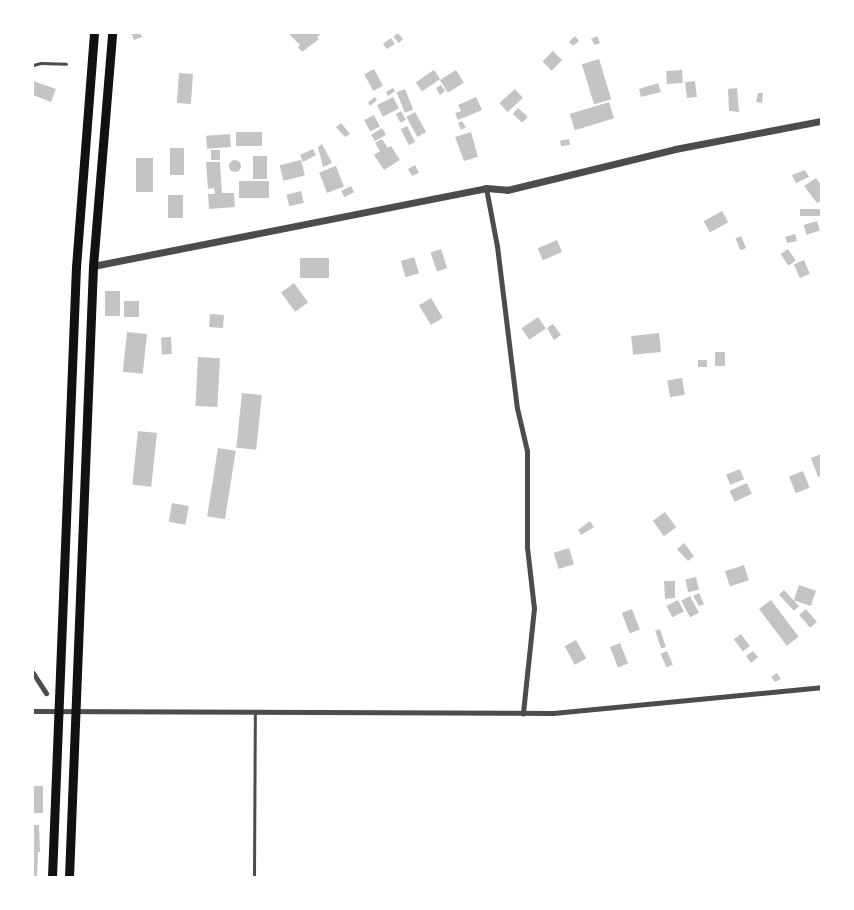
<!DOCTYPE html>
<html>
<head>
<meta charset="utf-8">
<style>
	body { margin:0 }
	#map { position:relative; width:854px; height:910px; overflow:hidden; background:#fff; font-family:"Source Serif 4",serif }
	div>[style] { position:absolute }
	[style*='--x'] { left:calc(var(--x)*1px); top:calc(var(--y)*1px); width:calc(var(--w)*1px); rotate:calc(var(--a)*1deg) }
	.building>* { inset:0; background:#c4c4c4; transform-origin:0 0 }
	.round { border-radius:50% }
	.service>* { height:3px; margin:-1.5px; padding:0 1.5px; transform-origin:1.5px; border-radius:1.5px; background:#4c4c4c }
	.minor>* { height:5px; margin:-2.5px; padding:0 2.5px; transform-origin:2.5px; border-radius:2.5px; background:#4c4c4c }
	.tertiary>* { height:7px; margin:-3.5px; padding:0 3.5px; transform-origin:3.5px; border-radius:3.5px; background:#4c4c4c }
	.primary>* { height:9px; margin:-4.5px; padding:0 4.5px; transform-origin:4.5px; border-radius:4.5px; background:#111 }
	span { translate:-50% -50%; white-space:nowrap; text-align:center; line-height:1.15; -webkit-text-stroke:4.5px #fff; paint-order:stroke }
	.frame { position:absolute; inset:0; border:34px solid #fff; pointer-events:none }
</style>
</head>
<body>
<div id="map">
	<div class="building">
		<i style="clip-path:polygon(131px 33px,140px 33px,142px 37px,134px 40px)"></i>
		<i style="clip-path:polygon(292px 33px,322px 33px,317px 37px,319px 39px,302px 52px,298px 47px,300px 45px,290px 35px)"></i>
		<i style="left:398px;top:33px;width:8px;height:6px;rotate:50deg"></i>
		<i style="clip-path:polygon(575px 36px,579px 41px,573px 46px,569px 42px)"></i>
		<i style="clip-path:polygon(597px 36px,600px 43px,595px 45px,591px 39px)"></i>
		<i style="clip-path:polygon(391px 38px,395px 44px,387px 49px,383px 44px)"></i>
		<i style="left:553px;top:51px;width:13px;height:15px;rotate:45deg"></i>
		<i style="left:599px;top:59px;width:42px;height:18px;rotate:73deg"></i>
		<i style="left:374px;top:69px;width:19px;height:11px;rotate:62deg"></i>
		<i style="left:434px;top:70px;width:11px;height:22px;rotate:56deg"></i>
		<i style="left:456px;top:70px;width:15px;height:19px;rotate:58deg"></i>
		<i style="left:682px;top:70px;width:13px;height:16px;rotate:86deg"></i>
		<i style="left:179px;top:73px;width:14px;height:30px;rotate:4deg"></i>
		<i style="clip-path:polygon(33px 81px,56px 89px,51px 102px,33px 95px)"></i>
		<i style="left:695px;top:81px;width:16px;height:10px;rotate:83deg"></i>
		<i style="clip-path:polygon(658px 83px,661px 92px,641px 97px,639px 89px)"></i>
		<i style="clip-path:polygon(441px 85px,445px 91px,440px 95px,436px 88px)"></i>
		<i style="clip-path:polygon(393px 88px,395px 91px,388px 96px,386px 92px)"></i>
		<i style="clip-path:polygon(737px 88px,739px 112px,729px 111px,728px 89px)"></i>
		<i style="left:405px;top:89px;width:22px;height:9px;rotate:68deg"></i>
		<i style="left:515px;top:89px;width:12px;height:21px;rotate:48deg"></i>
		<i style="clip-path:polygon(758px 93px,763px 93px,762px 103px,756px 102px)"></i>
		<i style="clip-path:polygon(375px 97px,377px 100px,370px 106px,368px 102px)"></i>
		<i style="left:393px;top:97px;width:13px;height:18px;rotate:63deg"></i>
		<i style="clip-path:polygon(476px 97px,482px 110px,458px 120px,455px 113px,461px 111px,458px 105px)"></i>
		<i style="left:609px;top:102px;width:17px;height:41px;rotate:73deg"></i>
		<i style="left:518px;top:108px;width:13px;height:8px;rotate:42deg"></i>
		<i style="left:401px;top:111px;width:10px;height:6px;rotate:61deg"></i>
		<i style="left:415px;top:112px;width:23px;height:10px;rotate:61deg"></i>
		<i style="left:374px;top:115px;width:13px;height:11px;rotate:63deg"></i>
		<i style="clip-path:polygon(462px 121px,466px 127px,461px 130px,458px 123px)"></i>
		<i style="clip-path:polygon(341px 123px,350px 134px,345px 137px,336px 127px)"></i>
		<i style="left:407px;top:126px;width:18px;height:7px;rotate:63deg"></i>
		<i style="clip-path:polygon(382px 128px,386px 135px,375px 141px,371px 135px)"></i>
		<i style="left:236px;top:132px;width:26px;height:14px"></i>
		<i style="clip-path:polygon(471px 132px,478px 157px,464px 161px,455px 137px)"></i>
		<i style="left:230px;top:134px;width:13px;height:24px;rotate:86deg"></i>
		<i style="clip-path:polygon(382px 139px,388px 148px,391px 146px,400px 160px,384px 170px,374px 155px,380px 151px,375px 143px)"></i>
		<i style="left:569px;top:139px;width:6px;height:9px;rotate:81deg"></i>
		<i style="clip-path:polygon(322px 144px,332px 163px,323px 167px,318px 147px)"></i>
		<i style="left:170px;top:148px;width:14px;height:27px"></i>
		<i style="clip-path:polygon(313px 149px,316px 155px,303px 162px,300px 155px)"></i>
		<i style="left:220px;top:150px;width:10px;height:9px;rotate:90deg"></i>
		<i style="left:253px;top:156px;width:14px;height:23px"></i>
		<i style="left:136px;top:158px;width:17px;height:34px"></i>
		<i style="left:301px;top:160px;width:16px;height:22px;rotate:76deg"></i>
		<i class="round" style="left:229px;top:160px;width:12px;height:12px"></i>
		<i style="clip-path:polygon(206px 162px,220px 162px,222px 193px,234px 193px,235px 207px,209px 209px,208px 194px,215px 194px,214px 188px,208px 189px)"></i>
		<i style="clip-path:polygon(415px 165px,419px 173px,412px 176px,408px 169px)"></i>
		<i style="left:336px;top:166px;width:22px;height:18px;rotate:69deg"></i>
		<i style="clip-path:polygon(805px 170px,809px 177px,796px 183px,792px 175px)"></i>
		<i style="clip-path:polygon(816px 178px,821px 185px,821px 201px,817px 203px,804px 186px)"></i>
		<i style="left:269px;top:181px;width:17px;height:30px;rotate:90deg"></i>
		<i style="left:351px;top:186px;width:7px;height:11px;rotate:63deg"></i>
		<i style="left:301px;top:191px;width:12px;height:15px;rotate:76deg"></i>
		<i style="left:168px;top:195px;width:15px;height:23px"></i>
		<i style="left:821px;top:209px;width:7px;height:21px;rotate:90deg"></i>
		<i style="left:722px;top:211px;width:13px;height:21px;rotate:61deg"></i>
		<i style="left:817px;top:221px;width:10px;height:14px;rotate:73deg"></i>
		<i style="clip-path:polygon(795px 234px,797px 241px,787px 243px,785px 237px)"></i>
		<i style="left:741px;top:236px;width:13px;height:6px;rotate:67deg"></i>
		<i style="left:557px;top:240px;width:13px;height:21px;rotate:67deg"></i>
		<i style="left:441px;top:249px;width:20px;height:11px;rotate:72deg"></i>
		<i style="left:788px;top:249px;width:14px;height:9px;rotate:56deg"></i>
		<i style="left:414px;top:257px;width:17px;height:14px;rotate:73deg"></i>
		<i style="left:300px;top:258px;width:29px;height:20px"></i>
		<i style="left:804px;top:260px;width:15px;height:11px;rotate:67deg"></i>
		<i style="left:294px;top:283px;width:24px;height:16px;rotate:54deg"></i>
		<i style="left:105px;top:291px;width:15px;height:25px"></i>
		<i style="left:431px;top:298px;width:23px;height:14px;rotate:59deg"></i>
		<i style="left:124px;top:301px;width:15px;height:16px"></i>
		<i style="left:210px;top:314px;width:14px;height:13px;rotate:4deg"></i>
		<i style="left:538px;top:317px;width:14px;height:20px;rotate:56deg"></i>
		<i style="clip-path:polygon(553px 324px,561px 335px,554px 340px,547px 328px)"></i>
		<i style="left:127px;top:332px;width:20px;height:40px;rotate:6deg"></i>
		<i style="left:659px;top:333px;width:19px;height:28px;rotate:84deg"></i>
		<i style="left:171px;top:337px;width:17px;height:10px;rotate:87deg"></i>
		<i style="left:715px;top:352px;width:10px;height:14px"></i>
		<i style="left:198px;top:357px;width:22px;height:49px;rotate:3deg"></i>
		<i style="left:698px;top:360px;width:9px;height:7px"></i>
		<i style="left:682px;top:378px;width:17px;height:15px;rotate:80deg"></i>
		<i style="left:242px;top:393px;width:20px;height:55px;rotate:6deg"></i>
		<i style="left:138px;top:431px;width:19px;height:54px;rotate:6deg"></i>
		<i style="left:218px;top:448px;width:18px;height:69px;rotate:9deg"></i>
		<i style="clip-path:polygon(821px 454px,821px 476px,818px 477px,811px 458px)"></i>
		<i style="left:740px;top:469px;width:11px;height:15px;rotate:68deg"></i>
		<i style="left:803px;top:471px;width:18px;height:15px;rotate:68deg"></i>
		<i style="left:747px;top:483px;width:12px;height:19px;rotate:66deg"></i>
		<i style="left:172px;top:503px;width:17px;height:19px;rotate:10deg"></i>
		<i style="left:665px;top:512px;width:19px;height:15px;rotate:54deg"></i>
		<i style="clip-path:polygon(590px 521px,594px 527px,581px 535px,578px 530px)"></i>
		<i style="clip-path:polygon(684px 543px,694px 556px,688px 561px,677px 549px)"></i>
		<i style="left:569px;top:548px;width:17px;height:16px;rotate:73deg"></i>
		<i style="left:744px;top:565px;width:16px;height:20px;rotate:72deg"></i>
		<i style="left:696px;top:577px;width:13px;height:11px;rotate:77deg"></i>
		<i style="clip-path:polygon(664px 581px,675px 581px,675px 598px,665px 599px)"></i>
		<i style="left:799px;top:585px;width:18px;height:16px;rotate:19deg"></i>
		<i style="left:784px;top:590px;width:22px;height:7px;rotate:47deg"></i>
		<i style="clip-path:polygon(699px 593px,704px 604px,699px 606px,693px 596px)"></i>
		<i style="left:690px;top:596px;width:19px;height:10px;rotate:62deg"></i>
		<i style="left:678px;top:600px;width:13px;height:13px;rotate:63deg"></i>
		<i style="left:771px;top:600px;width:46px;height:15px;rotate:53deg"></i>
		<i style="left:632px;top:609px;width:22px;height:11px;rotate:69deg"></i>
		<i style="left:806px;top:609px;width:17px;height:9px;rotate:50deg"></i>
		<i style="left:660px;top:629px;width:19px;height:5px;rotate:72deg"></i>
		<i style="left:741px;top:634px;width:15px;height:9px;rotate:53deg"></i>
		<i style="left:576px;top:640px;width:21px;height:13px;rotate:61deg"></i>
		<i style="left:620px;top:643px;width:22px;height:11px;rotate:68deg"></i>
		<i style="left:667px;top:651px;width:15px;height:7px;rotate:67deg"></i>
		<i style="clip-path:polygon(753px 651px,758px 657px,751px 663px,746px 656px)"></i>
		<i style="clip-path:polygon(777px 673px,781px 679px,775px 682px,771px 677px)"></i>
		<i style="left:33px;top:786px;width:10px;height:27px"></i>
		<i style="clip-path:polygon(33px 825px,39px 825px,40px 852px,38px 852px,37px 877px,33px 877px)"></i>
	</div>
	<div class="service">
		<i style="--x:33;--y:65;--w:8;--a:-14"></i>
		<i style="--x:41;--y:63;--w:25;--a:2"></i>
		<i style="--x:254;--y:877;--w:165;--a:-89.7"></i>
	</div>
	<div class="minor">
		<i style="--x:486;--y:188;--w:59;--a:79.3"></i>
		<i style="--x:497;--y:246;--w:163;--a:83"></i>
		<i style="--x:517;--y:408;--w:44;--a:76.9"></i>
		<i style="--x:527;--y:451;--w:96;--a:90"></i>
		<i style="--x:527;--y:547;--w:61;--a:83.5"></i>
		<i style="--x:534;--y:608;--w:106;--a:96"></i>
		<i style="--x:33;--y:673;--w:24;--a:57"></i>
		<i style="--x:33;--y:711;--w:520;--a:0.22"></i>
		<i style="--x:553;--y:713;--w:269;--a:-5.5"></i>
	</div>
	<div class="tertiary">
		<i style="--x:93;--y:266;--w:401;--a:-11.2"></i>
		<i style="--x:486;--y:188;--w:21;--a:5"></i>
		<i style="--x:507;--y:190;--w:173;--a:-13.7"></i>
		<i style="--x:675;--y:149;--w:149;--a:-10.9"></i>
	</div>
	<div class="primary">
		<i style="--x:52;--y:877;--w:610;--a:-87.75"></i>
		<i style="--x:76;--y:267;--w:235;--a:-85.6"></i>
		<i style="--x:69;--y:877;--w:611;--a:-87.75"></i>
		<i style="--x:93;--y:266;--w:234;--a:-85.3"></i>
	</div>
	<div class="frame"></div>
</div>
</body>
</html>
